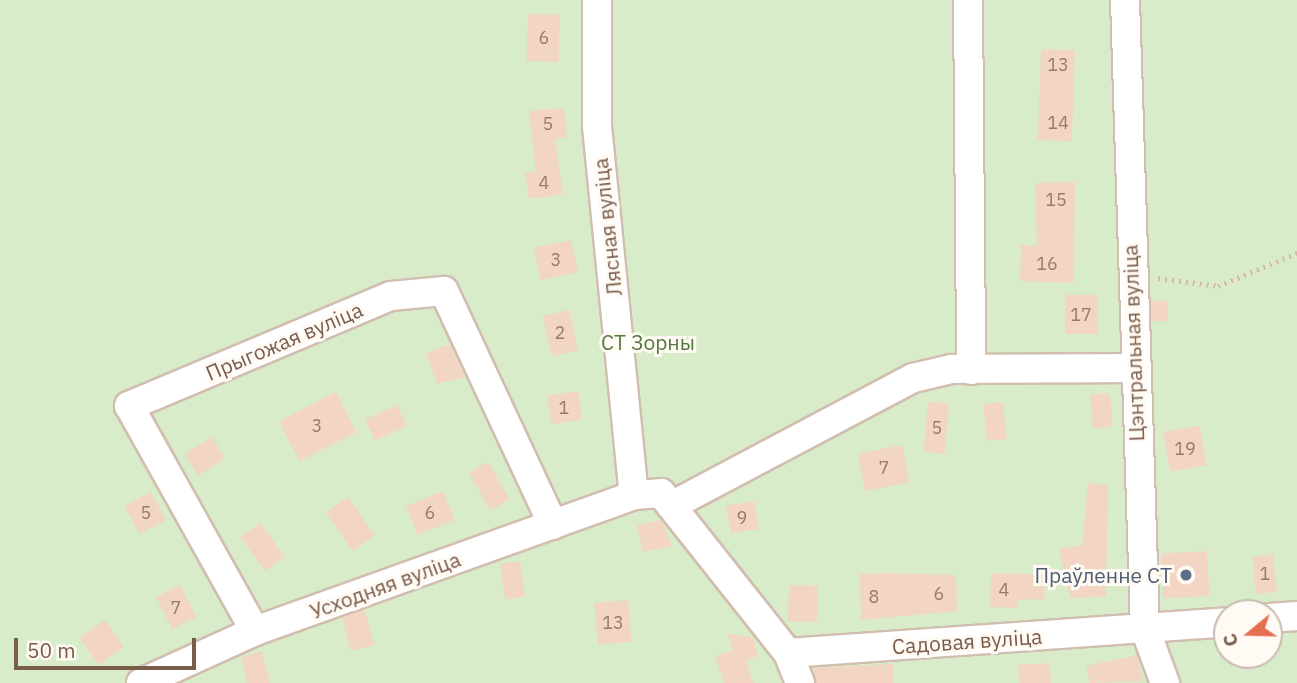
<!DOCTYPE html>
<html>
<head>
<meta charset="utf-8">
<style>
	body { margin:0 }
	#map { position:relative; width:1297px; height:683px; overflow:hidden; background:#fdf6ec; font-family:"IBM Plex Sans",sans-serif }
	div>[style] { position:absolute }
	[style*='--x'] { left:calc(var(--x)*1px); top:calc(var(--y)*1px); width:calc(var(--w)*1px); rotate:calc(var(--a)*1deg) }
	.green>* { inset:0; background:#d8ecc9 }
	.building>* { inset:0; background:#f3d5c3; transform-origin:0 0 }
	.path>* { height:4.5px; margin-top:-2.25px; transform-origin:0; background:repeating-linear-gradient(90deg,#d9b8a5 0 2px,transparent 0 7px) }
	.roads { filter:drop-shadow(2px 0 #d1beb0) drop-shadow(-2px 0 #d1beb0) drop-shadow(0 2px #d1beb0) drop-shadow(0 -2px #d1beb0) }
	.minor>* { height:28px; margin:-14px; padding:0 14px; transform-origin:14px; border-radius:14px; background:#fff }
	.dots>* { width:19px; height:19px; translate:-50% -50%; box-sizing:border-box; border:4px solid #fffaf3; border-radius:50% }
	span { translate:-50% -50%; white-space:nowrap; text-align:center; line-height:1.15; -webkit-text-stroke:6px #fffaf3; paint-order:stroke }
	.number-label { font-size:18px; color:#987a6a }
	.number-label span { -webkit-text-stroke-width:0 }
	.street-label { font-size:21px; color:#7a5c4d }
	.park-label { font-size:21px; color:#537a41 }
	.service-label { font-size:21px; color:#4e5e75 }
	.right { translate:-100% -50%; text-align:right }
	.north { position:absolute; left:1213px; top:599px; width:70px; height:70px; box-sizing:border-box; background:#fffaf3; border:2px solid #cabbb1; border-radius:50%; rotate:251deg; font-size:19px; font-weight:700; line-height:28px; text-align:center; color:#7a5c4d }
	.north::after { content:''; display:block; margin:auto; width:24px; height:32px; background:#e76f51; clip-path:polygon(50% 0,100% 100%,50% 72%,0 100%) }
	.scale { position:absolute; left:14px; top:638px; width:182px; height:32px; box-sizing:border-box; border:4px solid #7a5c4d; border-top:0; padding-left:9px; font-size:21px; line-height:24px; white-space:nowrap; color:#7a5c4d; -webkit-text-stroke:5px #fffaf3; paint-order:stroke }
</style>
</head>
<body>
<div id="map">
	<div class="green">
		<i style="clip-path:polygon(evenodd,0 0,1297px 0,1297px 683px,0 683px,0 0,1227px 613px,1269px 613px,1269px 655px,1227px 655px,1227px 613px)"></i>
	</div>
	<div class="building">
		<i style="left:528px;top:14px;width:32px;height:47px;rotate:2deg"></i>
		<i style="left:1041px;top:49px;width:34px;height:91px;rotate:2deg"></i>
		<i style="clip-path:polygon(564px 108px,567px 137px,555px 138px,563px 194px,529px 199px,525px 173px,536px 171px,529px 111px)"></i>
		<i style="clip-path:polygon(1075px 182px,1074px 283px,1020px 281px,1021px 245px,1037px 246px,1035px 183px)"></i>
		<i style="left:571px;top:240px;width:33px;height:38px;rotate:78deg"></i>
		<i style="left:1065px;top:295px;width:33px;height:39px"></i>
		<i style="left:1151px;top:301px;width:17px;height:20px"></i>
		<i style="left:569px;top:310px;width:41px;height:27px;rotate:77deg"></i>
		<i style="clip-path:polygon(450px 344px,465px 377px,437px 384px,426px 353px)"></i>
		<i style="left:578px;top:391px;width:29px;height:31px;rotate:82deg"></i>
		<i style="left:336px;top:392px;width:45px;height:64px;rotate:63deg"></i>
		<i style="left:1110px;top:393px;width:34px;height:20px;rotate:85deg"></i>
		<i style="left:928px;top:402px;width:21px;height:50px;rotate:5deg"></i>
		<i style="left:1003px;top:402px;width:37px;height:20px;rotate:84deg"></i>
		<i style="left:397px;top:405px;width:23px;height:35px;rotate:65deg"></i>
		<i style="left:1200px;top:426px;width:40px;height:37px;rotate:81deg"></i>
		<i style="left:212px;top:437px;width:25px;height:32px;rotate:58deg"></i>
		<i style="left:902px;top:445px;width:38px;height:45px;rotate:79deg"></i>
		<i style="left:488px;top:462px;width:43px;height:22px;rotate:60deg"></i>
		<i style="clip-path:polygon(1088px 483px,1108px 485px,1106px 596px,1070px 598px,1059px 548px,1082px 546px)"></i>
		<i style="left:443px;top:491px;width:31px;height:40px;rotate:68deg"></i>
		<i style="left:151px;top:492px;width:32px;height:30px;rotate:62deg"></i>
		<i style="left:348px;top:497px;width:47px;height:27px;rotate:55deg"></i>
		<i style="left:754px;top:501px;width:28px;height:28px;rotate:80deg"></i>
		<i style="clip-path:polygon(661px 520px,672px 546px,643px 552px,637px 525px)"></i>
		<i style="left:260px;top:523px;width:42px;height:24px;rotate:54deg"></i>
		<i style="left:1207px;top:551px;width:45px;height:46px;rotate:87deg"></i>
		<i style="left:1273px;top:555px;width:37px;height:21px;rotate:84deg"></i>
		<i style="left:520px;top:561px;width:36px;height:20px;rotate:82deg"></i>
		<i style="clip-path:polygon(887px 573px,956px 575px,957px 611px,861px 620px,860px 574px)"></i>
		<i style="clip-path:polygon(991px 573px,1043px 575px,1045px 599px,1017px 600px,1017px 608px,990px 607px)"></i>
		<i style="left:180px;top:585px;width:36px;height:27px;rotate:63deg"></i>
		<i style="left:789px;top:585px;width:29px;height:36px;rotate:2deg"></i>
		<i style="left:628px;top:600px;width:42px;height:34px;rotate:85deg"></i>
		<i style="left:365px;top:610px;width:36px;height:24px;rotate:76deg"></i>
		<i style="left:105px;top:620px;width:33px;height:31px;rotate:55deg"></i>
		<i style="clip-path:polygon(728px 634px,753px 637px,758px 656px,746px 660px,753px 683px,724px 683px,715px 656px,733px 650px)"></i>
		<i style="clip-path:polygon(262px 651px,270px 683px,247px 683px,241px 657px)"></i>
		<i style="clip-path:polygon(1137px 655px,1143px 681px,1090px 683px,1086px 666px)"></i>
		<i style="clip-path:polygon(1050px 663px,1051px 683px,1020px 683px,1017px 665px)"></i>
		<i style="clip-path:polygon(893px 664px,893px 683px,816px 683px,812px 668px)"></i>
	</div>
	<div class="path">
		<i style="--x:1158;--y:278;--w:61;--a:7.6"></i>
		<i style="--x:1218;--y:286;--w:86;--a:-22.7"></i>
	</div>
	<div class="roads">
		<div class="minor">
			<i style="--x:597;--y:0;--w:126;--a:90"></i>
			<i style="--x:597;--y:126;--w:371;--a:84.3"></i>
			<i style="--x:968;--y:0;--w:370;--a:89.5"></i>
			<i style="--x:1125;--y:0;--w:629;--a:88.18"></i>
			<i style="--x:1145;--y:629;--w:58;--a:69.7"></i>
			<i style="--x:671;--y:506;--w:274;--a:-27.9"></i>
			<i style="--x:913;--y:378;--w:39;--a:-13"></i>
			<i style="--x:951;--y:369;--w:182;--a:-0.3"></i>
			<i style="--x:1269;--y:618;--w:28;--a:-4"></i>
			<i style="--x:255;--y:631;--w:258;--a:-119.2"></i>
			<i style="--x:129;--y:406;--w:284;--a:-22.8"></i>
			<i style="--x:391;--y:296;--w:53;--a:-5.4"></i>
			<i style="--x:444;--y:291;--w:258;--a:65"></i>
			<i style="--x:788;--y:653;--w:440;--a:-4"></i>
			<i style="--x:141;--y:683;--w:125;--a:-24.5"></i>
			<i style="--x:255;--y:631;--w:403;--a:-19.7"></i>
			<i style="--x:634;--y:495;--w:27;--a:-4"></i>
			<i style="--x:661;--y:493;--w:204;--a:51.6"></i>
			<i style="--x:788;--y:653;--w:32;--a:68"></i>
		</div>
	</div>
	<div class="dots">
		<i style="left:1186px;top:575px;background:#5c6f8a"></i>
	</div>
	<div class="number-label">
		<span style="left:544px;top:38px">6</span>
		<span style="left:1058px;top:65px">13</span>
		<span style="left:1058px;top:123px">14</span>
		<span style="left:548px;top:124px">5</span>
		<span style="left:544px;top:183px">4</span>
		<span style="left:1056px;top:200px">15</span>
		<span style="left:556px;top:260px">3</span>
		<span style="left:1047px;top:264px">16</span>
		<span style="left:1081px;top:315px">17</span>
		<span style="left:560px;top:333px">2</span>
		<span style="left:564px;top:408px">1</span>
		<span style="left:317px;top:426px">3</span>
		<span style="left:937px;top:428px">5</span>
		<span style="left:1185px;top:449px">19</span>
		<span style="left:884px;top:468px">7</span>
		<span style="left:146px;top:513px">5</span>
		<span style="left:430px;top:513px">6</span>
		<span style="left:742px;top:518px">9</span>
		<span style="left:1265px;top:574px">1</span>
		<span style="left:1004px;top:590px">4</span>
		<span style="left:939px;top:594px">6</span>
		<span style="left:874px;top:597px">8</span>
		<span style="left:176px;top:608px">7</span>
		<span style="left:613px;top:623px">13</span>
	</div>
	<div class="street-label">
		<span style="left:607px;top:227px;rotate:-96deg">Лясная вуліца</span>
		<span style="left:284px;top:341px;rotate:-23deg">Прыгожая вуліца</span>
		<span style="left:1133px;top:343px;rotate:-92deg">Цэнтральная вуліца</span>
		<span style="left:385px;top:585px;rotate:-20deg">Усходняя вуліца</span>
		<span style="left:967px;top:641px;rotate:-4deg">Садовая вуліца</span>
	</div>
	<div class="park-label">
		<span style="left:648px;top:342px">СТ Зорны</span>
	</div>
	<div class="service-label">
		<span class="right" style="left:1172px;top:575px">Праўленне СТ</span>
	</div>
	<div class="north">С</div>
	<div class="scale">50 m</div>
</div>
</body>
</html>
